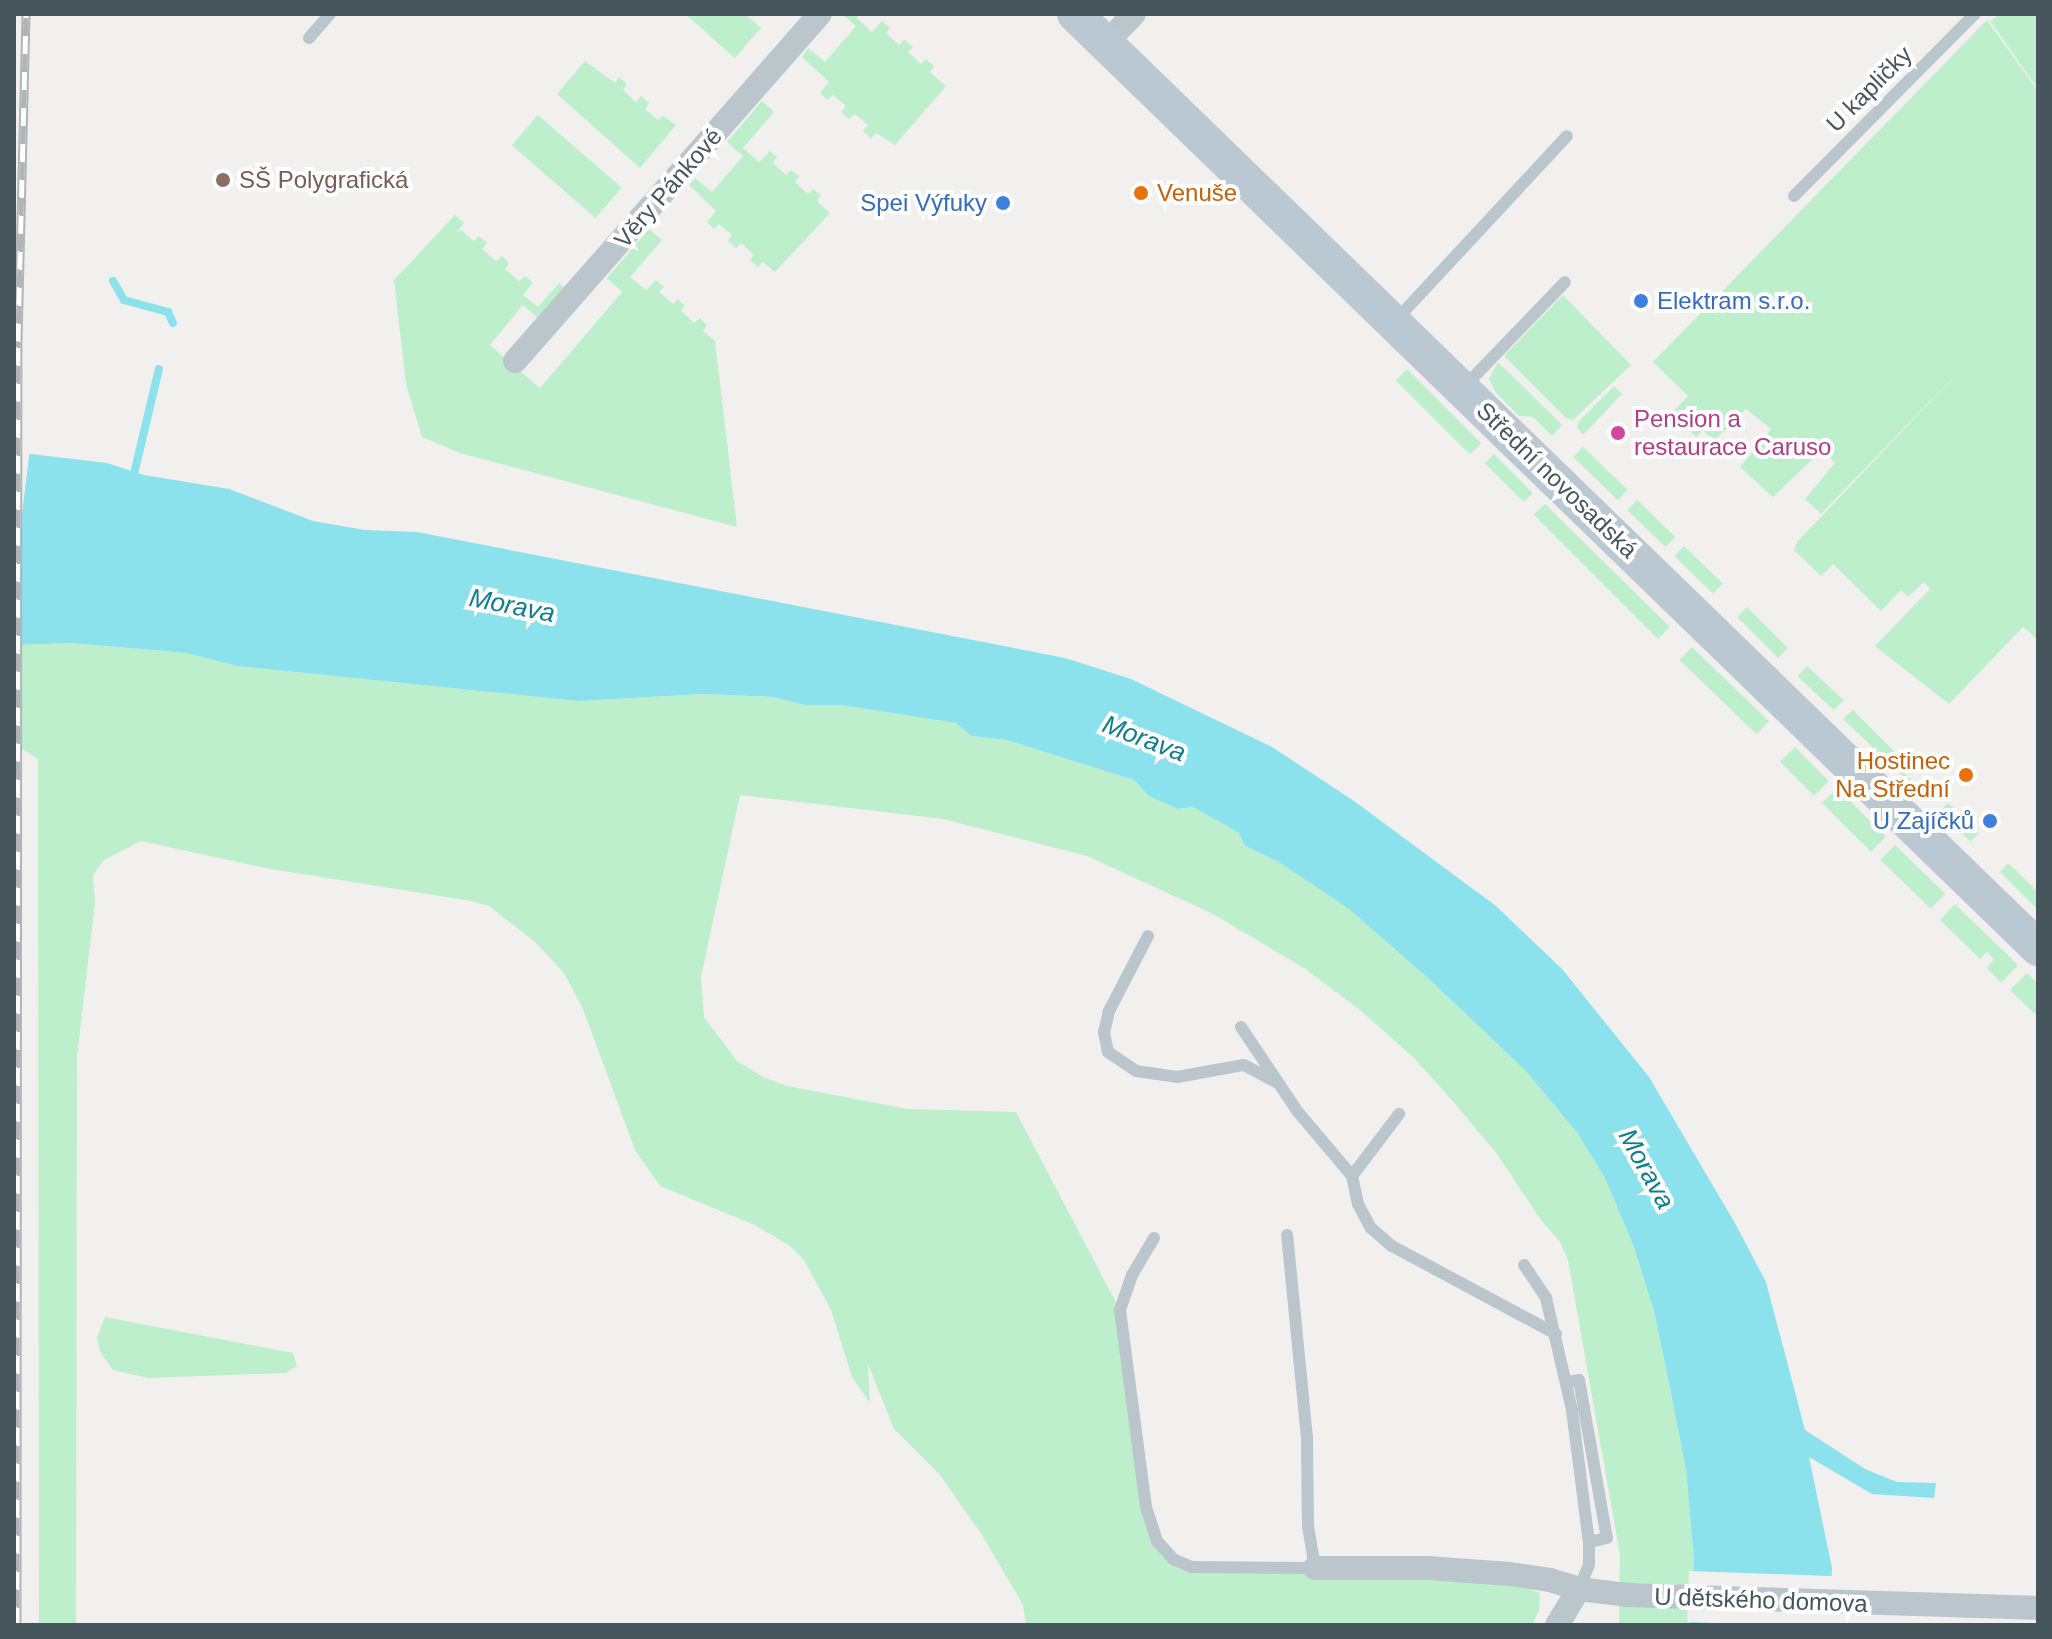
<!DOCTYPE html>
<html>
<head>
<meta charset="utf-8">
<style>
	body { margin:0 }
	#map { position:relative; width:2052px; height:1639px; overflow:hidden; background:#f2efef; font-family:Helvetica,sans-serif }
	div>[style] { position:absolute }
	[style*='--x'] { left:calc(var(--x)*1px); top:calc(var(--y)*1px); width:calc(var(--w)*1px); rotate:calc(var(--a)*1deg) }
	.green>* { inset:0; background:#beefcc; transform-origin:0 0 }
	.water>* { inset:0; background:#8be1ec }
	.pier>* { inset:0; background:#f2efef; transform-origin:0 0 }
	.stream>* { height:8px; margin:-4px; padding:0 4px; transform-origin:4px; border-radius:4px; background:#8be1ec }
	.service>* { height:12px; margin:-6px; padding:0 6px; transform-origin:6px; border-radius:6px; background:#bbc5cc }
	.minor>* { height:24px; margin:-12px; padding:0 12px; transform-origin:12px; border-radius:12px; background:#bbc5cc }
	.secondary>* { height:36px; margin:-18px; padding:0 18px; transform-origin:18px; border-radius:18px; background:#bbc8d1 }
	.rail>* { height:9px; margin-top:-4.5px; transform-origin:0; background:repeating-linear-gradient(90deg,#fff 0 18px,#b1b5ba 0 36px); box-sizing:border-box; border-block:2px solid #b1b5ba }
	.dots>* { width:22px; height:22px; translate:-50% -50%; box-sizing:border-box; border:4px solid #fff; border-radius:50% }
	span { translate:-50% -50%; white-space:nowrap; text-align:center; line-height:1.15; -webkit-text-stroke:8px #fff; paint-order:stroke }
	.street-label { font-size:24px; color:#47555d }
	.education-label { font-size:24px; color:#785e54 }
	.left { translate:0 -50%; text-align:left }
	.food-label { font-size:24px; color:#c56008 }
	.right { translate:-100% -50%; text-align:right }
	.shop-label { font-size:24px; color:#366cbe }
	.hotel-label { font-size:24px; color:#b23c85 }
	.water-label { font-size:26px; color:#0d7e8c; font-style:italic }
	.frame { position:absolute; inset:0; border:16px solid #47555d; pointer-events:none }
</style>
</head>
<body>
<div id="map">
	<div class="green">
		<i style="clip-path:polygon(685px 14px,745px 14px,761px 28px,735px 58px)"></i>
		<i style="clip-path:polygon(842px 14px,859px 14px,857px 18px,872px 32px,882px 21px,890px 28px,886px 33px,899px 45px,904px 40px,913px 47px,908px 52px,921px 64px,926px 59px,934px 66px,930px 72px,946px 86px,895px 145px,876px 133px,871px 138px,863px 131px,868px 125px,855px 114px,849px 119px,841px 112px,846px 106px,833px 95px,828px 100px,820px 93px,829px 82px,802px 57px,808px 48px,825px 62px,856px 26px)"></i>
		<i style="clip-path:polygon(2000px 14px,2038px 14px,2038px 89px,1990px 21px)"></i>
		<i style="clip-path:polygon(1987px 20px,2038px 91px,2038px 640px,2023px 627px,1949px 704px,1875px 646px,1930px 589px,1924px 582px,1908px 597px,1901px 590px,1881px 611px,1833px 564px,1821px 576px,1794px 550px,1797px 542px,1967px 363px,1821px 514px,1805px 499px,1835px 463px,1822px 450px,1773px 497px,1740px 467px,1771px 429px,1746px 409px,1714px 441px,1703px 430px,1696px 437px,1687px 428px,1684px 431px,1669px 416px,1688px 396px,1653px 362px)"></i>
		<i style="clip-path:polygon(585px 61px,615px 83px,619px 77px,627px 84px,623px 90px,636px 102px,641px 96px,649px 103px,645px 109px,658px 120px,663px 116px,676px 125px,640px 168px,557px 94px)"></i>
		<i style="clip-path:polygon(762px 101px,774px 112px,743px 148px,759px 162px,770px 151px,777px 157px,773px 163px,786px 175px,791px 170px,799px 176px,795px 182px,808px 194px,813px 189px,821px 195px,817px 201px,830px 213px,775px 272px,763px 262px,758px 267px,750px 260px,754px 255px,741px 243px,736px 248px,728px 241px,732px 235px,719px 224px,714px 229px,707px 222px,716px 211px,689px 185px,695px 178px,712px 192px,743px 156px,727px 142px)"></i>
		<i style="left:538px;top:115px;width:111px;height:40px;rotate:41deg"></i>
		<i style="clip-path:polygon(455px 215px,464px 223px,457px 232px,461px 230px,474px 241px,479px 236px,487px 243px,482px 249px,496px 261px,502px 256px,509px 263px,505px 269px,519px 281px,525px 276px,533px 283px,523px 295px,538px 307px,559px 283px,566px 289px,539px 319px,523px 305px,490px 345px,540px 388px,622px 292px,607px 278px,649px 229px,662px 240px,630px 277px,646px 290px,656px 280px,664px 287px,659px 292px,673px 304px,678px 299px,685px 306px,681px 311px,694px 323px,700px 318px,707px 325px,703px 331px,715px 341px,737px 527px,460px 453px,422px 437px,406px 384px,394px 280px)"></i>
		<i style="clip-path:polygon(1563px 295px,1631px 365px,1573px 420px,1566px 418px,1504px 356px)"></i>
		<i style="clip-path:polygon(1498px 362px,1562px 425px,1552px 436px,1533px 417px,1519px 416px,1496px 393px,1489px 379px)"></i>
		<i style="left:1407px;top:369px;width:105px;height:16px;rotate:45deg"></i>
		<i style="clip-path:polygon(1614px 386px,1622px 394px,1583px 435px,1577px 427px,1580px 420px)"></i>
		<i style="left:1583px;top:447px;width:62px;height:14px;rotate:44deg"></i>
		<i style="left:1494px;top:454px;width:55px;height:13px;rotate:45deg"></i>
		<i style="left:1637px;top:500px;width:53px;height:14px;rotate:44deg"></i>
		<i style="clip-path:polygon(1545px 504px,1670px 627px,1658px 639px,1536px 517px,1534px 514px)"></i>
		<i style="left:1684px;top:546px;width:54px;height:14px;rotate:44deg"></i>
		<i style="left:1747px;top:607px;width:58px;height:14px;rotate:45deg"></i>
		<i style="clip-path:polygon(72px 643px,188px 653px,237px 666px,578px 701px,704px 694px,773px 697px,805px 705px,841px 705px,956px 723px,971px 736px,1007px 740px,1134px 780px,1149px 796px,1178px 809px,1193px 807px,1239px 833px,1245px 846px,1279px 862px,1349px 909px,1429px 979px,1526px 1071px,1578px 1134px,1605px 1178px,1634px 1247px,1654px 1311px,1668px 1378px,1686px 1470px,1694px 1559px,1690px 1625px,1619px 1625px,1620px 1555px,1568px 1260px,1560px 1242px,1540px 1219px,1497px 1154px,1451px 1099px,1413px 1057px,1360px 1010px,1304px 968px,1211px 913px,1087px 856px,943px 819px,740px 795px,701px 977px,704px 1017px,737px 1061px,763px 1077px,787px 1086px,908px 1109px,1016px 1112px,1120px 1310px,1157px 1541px,1192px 1567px,1518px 1585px,1540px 1593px,1539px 1611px,1532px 1625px,1026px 1625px,1023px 1605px,982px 1535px,940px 1475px,894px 1429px,868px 1364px,870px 1403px,852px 1377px,831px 1310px,804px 1260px,790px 1246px,755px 1225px,660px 1186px,635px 1150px,583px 1009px,564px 973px,535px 942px,489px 906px,471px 901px,265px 868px,141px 841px,104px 860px,93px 875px,95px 902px,77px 1057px,76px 1625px,39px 1625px,38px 759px,14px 744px,14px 645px)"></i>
		<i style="left:1692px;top:647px;width:107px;height:18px;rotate:44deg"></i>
		<i style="left:1807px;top:666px;width:50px;height:14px;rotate:43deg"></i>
		<i style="clip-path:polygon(1853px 710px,1907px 764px,1901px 770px,1932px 798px,1929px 801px,1843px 719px)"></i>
		<i style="left:14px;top:747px;width:4px;height:878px;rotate:34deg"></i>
		<i style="left:1795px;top:747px;width:48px;height:21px;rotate:45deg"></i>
		<i style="left:1837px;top:788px;width:69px;height:21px;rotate:45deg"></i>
		<i style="left:1948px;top:803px;width:43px;height:12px;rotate:44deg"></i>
		<i style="left:1895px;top:845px;width:70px;height:21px;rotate:44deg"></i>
		<i style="clip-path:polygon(2008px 863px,2038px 892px,2038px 910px,2000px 872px)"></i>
		<i style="clip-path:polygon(1955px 904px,2018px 965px,2001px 983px,1987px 968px,1994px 959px,1987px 952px,1980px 959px,1940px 920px)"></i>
		<i style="clip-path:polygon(2027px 973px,2038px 984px,2038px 1017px,2010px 990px)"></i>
		<i style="clip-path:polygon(105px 1317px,293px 1353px,297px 1366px,286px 1373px,148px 1378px,113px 1370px,100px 1352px,97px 1338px)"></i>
	</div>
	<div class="water">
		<i style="clip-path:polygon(14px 452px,107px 463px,144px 475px,229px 489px,313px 521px,365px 530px,417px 532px,1065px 658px,1131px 679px,1272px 747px,1354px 801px,1496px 906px,1562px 969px,1649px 1077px,1736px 1225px,1766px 1282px,1805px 1430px,1865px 1469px,1897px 1482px,1936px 1483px,1934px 1498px,1872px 1494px,1809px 1457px,1832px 1568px,1829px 1625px,1690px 1625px,1694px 1559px,1686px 1470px,1668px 1378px,1654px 1311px,1634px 1247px,1605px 1178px,1578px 1134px,1526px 1071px,1429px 979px,1349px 909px,1279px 862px,1245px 846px,1239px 833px,1193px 807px,1178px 809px,1149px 796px,1134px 780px,1007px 740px,971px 736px,956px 723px,841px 705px,805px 705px,773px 697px,704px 694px,578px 701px,237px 666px,187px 653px,72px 643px,14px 645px)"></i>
	</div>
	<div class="pier">
		<i style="left:14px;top:448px;width:16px;height:201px;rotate:7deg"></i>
		<i style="left:1689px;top:1571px;width:147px;height:51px;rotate:2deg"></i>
	</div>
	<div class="stream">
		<i style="--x:113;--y:281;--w:22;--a:60"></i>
		<i style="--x:124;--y:300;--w:46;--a:15.3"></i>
		<i style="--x:168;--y:312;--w:12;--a:66"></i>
		<i style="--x:133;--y:478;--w:112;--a:-76.6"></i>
	</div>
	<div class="service">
		<i style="--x:309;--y:38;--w:32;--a:-49"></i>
		<i style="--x:1794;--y:196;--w:257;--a:-45.2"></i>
		<i style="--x:1396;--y:320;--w:251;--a:-47.1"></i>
		<i style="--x:1465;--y:386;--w:144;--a:-46.1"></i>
		<i style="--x:1148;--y:936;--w:85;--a:117.5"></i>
		<i style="--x:1109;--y:1011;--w:22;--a:103"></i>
		<i style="--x:1104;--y:1032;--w:20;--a:79"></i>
		<i style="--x:1108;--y:1052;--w:34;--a:34"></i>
		<i style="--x:1136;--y:1071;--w:41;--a:8.3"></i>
		<i style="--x:1177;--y:1077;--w:68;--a:-10.2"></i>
		<i style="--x:1244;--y:1065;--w:36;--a:28"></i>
		<i style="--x:1241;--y:1027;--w:102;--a:56.2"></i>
		<i style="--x:1298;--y:1112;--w:84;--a:49.8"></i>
		<i style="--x:1352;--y:1176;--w:29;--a:78"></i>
		<i style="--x:1358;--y:1204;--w:27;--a:62"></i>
		<i style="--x:1371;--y:1228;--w:28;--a:41"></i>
		<i style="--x:1392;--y:1246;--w:186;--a:28.2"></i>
		<i style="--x:1352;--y:1176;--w:78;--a:-52.8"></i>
		<i style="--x:1154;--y:1238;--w:43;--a:120.7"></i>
		<i style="--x:1132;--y:1275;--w:37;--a:109"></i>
		<i style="--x:1120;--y:1310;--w:199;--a:82.5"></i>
		<i style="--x:1146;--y:1507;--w:36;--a:72"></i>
		<i style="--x:1157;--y:1541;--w:24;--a:48"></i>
		<i style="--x:1173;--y:1559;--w:21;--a:23"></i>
		<i style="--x:1192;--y:1567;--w:123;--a:0.5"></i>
		<i style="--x:1315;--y:1568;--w:43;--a:-99.5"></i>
		<i style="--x:1308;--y:1526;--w:88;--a:-90.7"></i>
		<i style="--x:1307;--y:1438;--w:204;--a:-95.6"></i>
		<i style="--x:1524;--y:1265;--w:40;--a:56"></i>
		<i style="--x:1546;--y:1298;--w:115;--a:76.9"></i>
		<i style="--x:1572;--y:1410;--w:133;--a:82.7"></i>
		<i style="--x:1589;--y:1542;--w:23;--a:90"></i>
		<i style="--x:1589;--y:1565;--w:26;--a:113"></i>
		<i style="--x:1567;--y:1382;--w:12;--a:-9"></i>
		<i style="--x:1579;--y:1380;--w:160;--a:80"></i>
		<i style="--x:1607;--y:1538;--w:18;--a:167"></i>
	</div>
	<div class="minor">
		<i style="--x:1106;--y:43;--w:40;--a:-46"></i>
		<i style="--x:515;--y:361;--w:462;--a:-48.7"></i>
		<i style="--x:1315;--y:1568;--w:113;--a:0"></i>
		<i style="--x:1428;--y:1568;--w:82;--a:4.2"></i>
		<i style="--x:1510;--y:1574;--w:40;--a:8.5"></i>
		<i style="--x:1550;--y:1580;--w:30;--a:17"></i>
		<i style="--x:1579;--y:1589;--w:48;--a:7.1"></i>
		<i style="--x:1627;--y:1595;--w:411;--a:1.8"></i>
		<i style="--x:1557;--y:1625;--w:42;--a:-58.6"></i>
	</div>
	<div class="secondary">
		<i style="--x:1075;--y:14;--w:1342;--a:44.12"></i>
	</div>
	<div class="rail">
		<i style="--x:17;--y:1625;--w:1284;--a:-89.96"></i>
		<i style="--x:18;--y:341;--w:327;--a:-88.6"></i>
	</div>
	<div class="dots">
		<i style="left:223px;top:180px;background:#8d6e63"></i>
		<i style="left:1141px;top:193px;background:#e8710a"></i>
		<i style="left:1003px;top:203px;background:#3f7fe0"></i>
		<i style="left:1641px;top:301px;background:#3f7fe0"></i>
		<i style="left:1618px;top:433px;background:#d1479c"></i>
		<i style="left:1966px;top:775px;background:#e8710a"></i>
		<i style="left:1990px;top:821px;background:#3f7fe0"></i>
	</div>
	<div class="street-label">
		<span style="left:1869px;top:89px;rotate:-45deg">U kapličky</span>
		<span style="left:668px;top:188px;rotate:-49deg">Věry Pánkové</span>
		<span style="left:1557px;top:480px;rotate:44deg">Střední novosadská</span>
		<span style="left:1761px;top:1600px;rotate:2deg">U dětského domova</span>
	</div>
	<div class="education-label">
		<span class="left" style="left:239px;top:180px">SŠ Polygrafická</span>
	</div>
	<div class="food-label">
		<span class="left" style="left:1157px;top:193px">Venuše</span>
		<span class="right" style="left:1950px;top:775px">Hostinec<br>Na Střední</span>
	</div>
	<div class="shop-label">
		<span class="right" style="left:987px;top:203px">Spei Výfuky</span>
		<span class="left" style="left:1657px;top:301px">Elektram s.r.o.</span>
		<span class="right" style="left:1974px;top:821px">U Zajíčků</span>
	</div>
	<div class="hotel-label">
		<span class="left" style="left:1634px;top:433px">Pension a<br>restaurace Caruso</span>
	</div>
	<div class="water-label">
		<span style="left:512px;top:606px;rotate:11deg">Morava</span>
		<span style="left:1144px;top:739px;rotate:21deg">Morava</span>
		<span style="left:1646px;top:1169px;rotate:61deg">Morava</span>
	</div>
	<div class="frame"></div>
</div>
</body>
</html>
